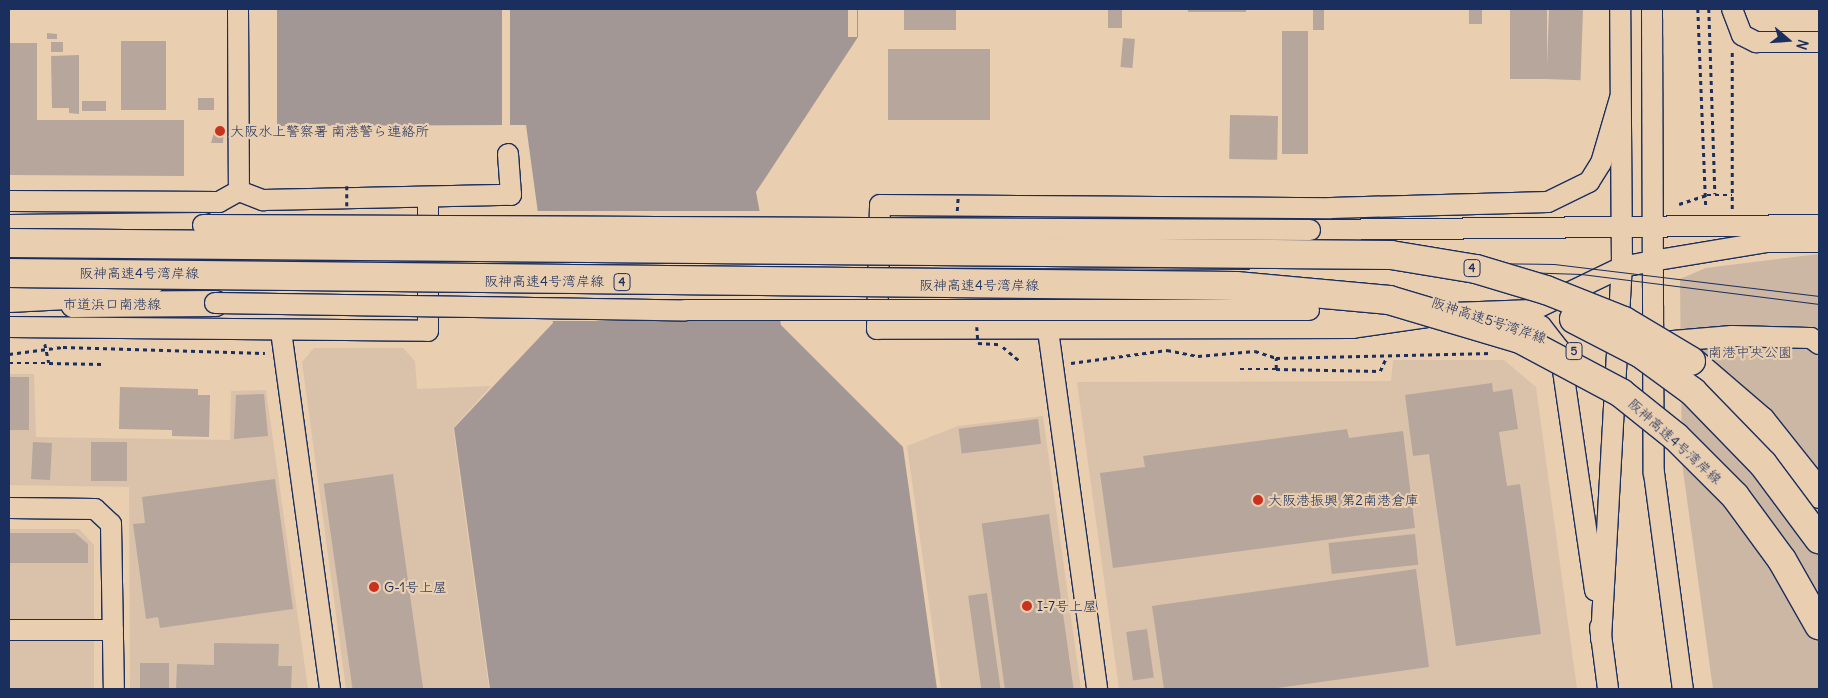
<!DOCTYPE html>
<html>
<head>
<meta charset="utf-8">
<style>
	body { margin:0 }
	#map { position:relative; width:1828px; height:698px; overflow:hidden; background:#e9ceb0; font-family:Delius,"Klee One",sans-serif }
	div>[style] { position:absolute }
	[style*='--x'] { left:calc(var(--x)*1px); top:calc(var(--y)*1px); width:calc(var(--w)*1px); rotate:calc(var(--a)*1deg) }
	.built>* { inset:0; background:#dac2aa }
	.green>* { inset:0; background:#cbb7a4 }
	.water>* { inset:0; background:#a29794 }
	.pier>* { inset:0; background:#e9ceb0; transform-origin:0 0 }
	.building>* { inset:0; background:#b6a69c; transform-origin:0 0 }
	.path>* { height:2.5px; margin-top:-1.25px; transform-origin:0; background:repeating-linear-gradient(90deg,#1b2f5e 0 4px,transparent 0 8px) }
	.roads { filter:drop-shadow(1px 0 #1b2f5e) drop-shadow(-1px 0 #1b2f5e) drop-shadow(0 1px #1b2f5e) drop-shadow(0 -1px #1b2f5e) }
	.minor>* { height:20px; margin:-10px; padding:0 10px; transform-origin:10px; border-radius:10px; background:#e9ceb0 }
	.major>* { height:25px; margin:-12.5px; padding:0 12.5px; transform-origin:12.5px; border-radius:12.5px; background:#e9ceb0 }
	.highway>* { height:28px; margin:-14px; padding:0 14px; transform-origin:14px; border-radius:14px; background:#e9ceb0 }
	.tram>* { height:1px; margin:-0.5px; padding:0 0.5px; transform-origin:0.5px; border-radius:0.5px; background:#1b2f5e }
	.path-bridge>* { height:2.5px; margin-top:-1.25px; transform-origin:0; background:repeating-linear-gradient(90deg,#1b2f5e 0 4px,transparent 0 8px) }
	.bridges { filter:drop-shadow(1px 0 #1b2f5e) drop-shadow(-1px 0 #1b2f5e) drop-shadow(0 1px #1b2f5e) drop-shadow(0 -1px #1b2f5e) }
	.minor-bridge>* { height:20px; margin:-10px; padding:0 10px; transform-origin:10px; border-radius:10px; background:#e9ceb0 }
	.highway-bridge>* { height:28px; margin:-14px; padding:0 14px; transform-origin:14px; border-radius:14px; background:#e9ceb0 }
	.dots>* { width:14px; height:14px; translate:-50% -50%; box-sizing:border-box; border:2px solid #e9ceb0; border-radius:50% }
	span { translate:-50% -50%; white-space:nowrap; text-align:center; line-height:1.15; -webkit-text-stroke:4.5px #e9ceb0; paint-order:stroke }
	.shield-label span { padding:1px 4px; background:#e9ceb0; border:1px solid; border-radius:4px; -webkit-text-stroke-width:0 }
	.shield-label { font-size:12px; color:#1b2f5e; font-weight:700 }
	.poi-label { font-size:14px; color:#1b2f5e }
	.left { translate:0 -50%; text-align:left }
	.street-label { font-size:14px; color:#1b2f5e }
	.park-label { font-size:14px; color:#2d3d65 }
	.frame { position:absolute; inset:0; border:10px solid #1b2f5e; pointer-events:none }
	.north { position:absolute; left:1763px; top:15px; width:50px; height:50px; -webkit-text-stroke:4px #e9ceb0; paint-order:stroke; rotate:108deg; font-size:14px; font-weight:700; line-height:20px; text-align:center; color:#1b2f5e }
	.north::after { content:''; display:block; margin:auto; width:18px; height:22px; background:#1b2f5e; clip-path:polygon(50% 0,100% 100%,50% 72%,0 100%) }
</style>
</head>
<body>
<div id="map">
	<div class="built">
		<i style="clip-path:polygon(314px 348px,403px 348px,415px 361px,417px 389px,491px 386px,453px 428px,489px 689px,346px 689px,302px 362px)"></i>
		<i style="clip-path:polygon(1393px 360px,1504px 360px,1536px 387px,1577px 689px,1119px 689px,1077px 382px,1391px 381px)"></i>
		<i style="clip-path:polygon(9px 374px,34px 374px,36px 437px,230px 440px,231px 391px,266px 390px,308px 689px,130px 689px,129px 487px,9px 485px)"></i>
		<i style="clip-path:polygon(1043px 416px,1081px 689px,941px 689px,907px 446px,958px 426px)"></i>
		<i style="clip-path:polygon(9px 529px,79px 529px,94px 545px,94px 689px,9px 689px)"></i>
	</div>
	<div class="green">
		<i style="clip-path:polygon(1819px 254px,1819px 689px,1713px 689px,1682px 463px,1680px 279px,1706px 268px)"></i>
	</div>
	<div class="water">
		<i style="clip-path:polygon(277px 9px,858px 9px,858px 37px,756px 192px,781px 325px,903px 447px,937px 689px,490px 689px,454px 428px,553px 323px,526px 125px,277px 126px)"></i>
	</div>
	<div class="pier">
		<i style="left:502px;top:9px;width:8px;height:119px"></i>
		<i style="left:848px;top:9px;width:9px;height:28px"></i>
		<i style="clip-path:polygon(535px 211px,762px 211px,783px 321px,550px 321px)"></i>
	</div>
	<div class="building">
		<i style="left:904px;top:9px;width:52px;height:21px"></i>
		<i style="left:1108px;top:9px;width:14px;height:19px"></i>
		<i style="left:1188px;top:9px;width:58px;height:3px"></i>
		<i style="left:1313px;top:9px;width:11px;height:21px"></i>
		<i style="left:1469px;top:9px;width:13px;height:15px"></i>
		<i style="left:1510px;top:9px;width:37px;height:70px"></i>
		<i style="left:1549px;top:9px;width:34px;height:70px;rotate:2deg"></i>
		<i style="left:1282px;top:31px;width:26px;height:123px"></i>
		<i style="clip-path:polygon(47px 33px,57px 34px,57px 39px,47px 39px)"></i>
		<i style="left:1123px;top:38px;width:12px;height:29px;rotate:5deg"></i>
		<i style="left:121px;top:41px;width:45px;height:69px"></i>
		<i style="left:51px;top:42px;width:12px;height:10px"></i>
		<i style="clip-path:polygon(9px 43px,37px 43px,37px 120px,184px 120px,184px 176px,9px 175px)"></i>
		<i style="left:888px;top:49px;width:102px;height:71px"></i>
		<i style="clip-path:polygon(79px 55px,79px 114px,69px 113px,69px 108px,52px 108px,51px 56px)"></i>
		<i style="left:198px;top:98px;width:16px;height:12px"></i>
		<i style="left:82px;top:101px;width:24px;height:10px"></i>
		<i style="left:1230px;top:115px;width:48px;height:44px;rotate:1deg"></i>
		<i style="clip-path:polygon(216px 126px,224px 126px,223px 143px,211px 143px)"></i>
		<i style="left:9px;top:377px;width:20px;height:53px"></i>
		<i style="clip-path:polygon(1492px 383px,1493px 392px,1512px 389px,1518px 429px,1499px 432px,1507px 486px,1520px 484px,1541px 634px,1456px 646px,1429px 454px,1413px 456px,1405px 395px)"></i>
		<i style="clip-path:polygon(120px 387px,198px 389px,198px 395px,210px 395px,209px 437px,172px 436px,172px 430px,119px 429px)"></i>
		<i style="clip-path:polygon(264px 394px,268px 436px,234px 439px,236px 395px)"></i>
		<i style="left:1038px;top:419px;width:25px;height:80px;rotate:83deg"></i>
		<i style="clip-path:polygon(1347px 429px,1349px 438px,1403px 431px,1415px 528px,1113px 568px,1100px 473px,1145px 467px,1143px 456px)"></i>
		<i style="left:33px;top:442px;width:19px;height:37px;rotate:3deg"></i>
		<i style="left:91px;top:442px;width:36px;height:39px"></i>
		<i style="left:393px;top:474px;width:217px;height:70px;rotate:82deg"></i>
		<i style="clip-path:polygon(275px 479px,293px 609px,160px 628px,158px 617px,146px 619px,133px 524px,145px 523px,142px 497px)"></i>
		<i style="left:1049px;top:514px;width:177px;height:68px;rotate:82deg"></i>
		<i style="clip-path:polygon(9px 533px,75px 533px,88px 544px,88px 563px,9px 563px)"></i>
		<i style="left:1415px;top:534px;width:31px;height:87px;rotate:84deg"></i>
		<i style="clip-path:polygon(1416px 569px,1429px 667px,1270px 689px,1164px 689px,1152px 606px)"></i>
		<i style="left:987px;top:593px;width:97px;height:19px;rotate:82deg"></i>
		<i style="left:1147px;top:629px;width:49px;height:21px;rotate:82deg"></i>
		<i style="clip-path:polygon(214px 643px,279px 644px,278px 666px,292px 666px,291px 689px,176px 689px,177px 664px,214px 665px)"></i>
		<i style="left:140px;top:663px;width:29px;height:26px"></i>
	</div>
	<div class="path">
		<i style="--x:1698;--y:9;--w:199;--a:87.7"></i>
		<i style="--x:1709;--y:9;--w:185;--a:88.1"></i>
		<i style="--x:1679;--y:204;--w:29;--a:-18"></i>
		<i style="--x:1707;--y:195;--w:25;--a:0"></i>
		<i style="--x:1732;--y:209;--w:158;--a:-90"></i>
		<i style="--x:45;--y:344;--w:19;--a:78"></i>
		<i style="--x:49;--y:363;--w:54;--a:1.1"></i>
		<i style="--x:1003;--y:347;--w:23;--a:40"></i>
		<i style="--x:9;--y:354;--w:54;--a:-7.4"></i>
		<i style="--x:63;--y:347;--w:202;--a:1.7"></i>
		<i style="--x:9;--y:363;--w:40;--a:0"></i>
		<i style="--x:1071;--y:363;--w:97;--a:-7.7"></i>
		<i style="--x:1167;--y:350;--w:32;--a:11"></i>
		<i style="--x:1198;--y:356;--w:57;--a:-5"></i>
		<i style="--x:1255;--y:351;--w:22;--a:18"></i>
		<i style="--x:1276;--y:358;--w:216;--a:-1.3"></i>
		<i style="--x:1240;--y:369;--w:36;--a:0"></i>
		<i style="--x:1276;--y:369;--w:11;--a:-90"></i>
		<i style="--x:1276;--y:369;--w:104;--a:1.1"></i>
		<i style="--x:1380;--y:371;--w:14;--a:-65"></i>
	</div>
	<div class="roads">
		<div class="minor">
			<i style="--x:238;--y:9;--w:182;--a:89.7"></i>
			<i style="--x:1652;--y:9;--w:464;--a:89.8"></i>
			<i style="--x:1654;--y:473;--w:218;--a:82.4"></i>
			<i style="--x:1732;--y:9;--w:28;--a:69"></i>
			<i style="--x:1742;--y:35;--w:16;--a:27"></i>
			<i style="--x:1756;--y:42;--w:63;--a:0"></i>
			<i style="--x:239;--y:191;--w:26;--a:21"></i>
			<i style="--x:263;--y:200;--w:248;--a:-1.2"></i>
			<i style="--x:511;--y:195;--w:41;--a:-94.2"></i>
			<i style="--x:9;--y:201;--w:210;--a:0.3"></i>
			<i style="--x:219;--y:202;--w:23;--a:-29"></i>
			<i style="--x:1310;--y:230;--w:509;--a:-0.56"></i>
			<i style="--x:1309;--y:310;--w:76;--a:0.8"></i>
			<i style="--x:1453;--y:313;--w:80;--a:-2.1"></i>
			<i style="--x:1533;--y:310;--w:99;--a:-25.8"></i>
			<i style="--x:1622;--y:267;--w:31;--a:-11"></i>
			<i style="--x:1652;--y:261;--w:117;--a:-9.4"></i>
			<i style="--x:1767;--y:242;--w:52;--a:0"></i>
			<i style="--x:1512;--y:313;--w:32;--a:24"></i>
			<i style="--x:1541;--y:326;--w:31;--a:52"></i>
			<i style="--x:1560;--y:350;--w:243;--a:81.7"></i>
			<i style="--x:1434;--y:316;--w:82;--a:171.6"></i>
			<i style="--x:1353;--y:328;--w:476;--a:179.9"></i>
			<i style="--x:877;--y:329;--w:124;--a:-88.6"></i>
			<i style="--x:880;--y:205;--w:451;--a:0.4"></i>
			<i style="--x:1331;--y:208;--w:217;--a:-1.6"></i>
			<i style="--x:1548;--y:202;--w:46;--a:-26"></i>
			<i style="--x:1589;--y:182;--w:22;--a:-58"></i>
			<i style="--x:1601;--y:163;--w:68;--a:-73.7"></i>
			<i style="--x:9;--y:327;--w:419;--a:0.5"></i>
			<i style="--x:428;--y:331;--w:134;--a:-90"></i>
			<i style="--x:1048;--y:330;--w:362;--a:82.2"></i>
			<i style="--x:281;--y:331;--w:361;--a:82.2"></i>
			<i style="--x:1673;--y:341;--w:59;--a:-4.8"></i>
			<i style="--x:1732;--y:336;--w:79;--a:1.5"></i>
			<i style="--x:1811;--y:338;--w:10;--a:37"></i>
			<i style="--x:9;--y:508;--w:86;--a:0.7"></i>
			<i style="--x:95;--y:509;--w:22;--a:43"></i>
			<i style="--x:111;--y:524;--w:165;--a:89"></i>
			<i style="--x:1600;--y:627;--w:63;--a:82.6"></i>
			<i style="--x:9;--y:630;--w:104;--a:0"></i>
			<i style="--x:1601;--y:639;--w:373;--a:-86.8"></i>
			<i style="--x:1622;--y:267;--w:258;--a:-90.4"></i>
		</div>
		<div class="major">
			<i style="--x:9;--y:227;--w:194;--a:-0.6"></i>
			<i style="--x:73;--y:304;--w:142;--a:-0.4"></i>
		</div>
		<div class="highway">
			<i style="--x:9;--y:298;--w:78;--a:-2.9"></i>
			<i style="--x:87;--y:294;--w:66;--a:-12.2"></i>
			<i style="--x:1691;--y:361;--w:92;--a:40.6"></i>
			<i style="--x:1761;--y:421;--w:93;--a:51.5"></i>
		</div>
	</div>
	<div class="tram">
		<i style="--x:9;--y:255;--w:848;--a:0.07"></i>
		<i style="--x:857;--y:256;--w:697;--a:0.66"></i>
		<i style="--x:1554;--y:264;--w:267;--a:6.9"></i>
		<i style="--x:9;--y:264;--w:1240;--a:0.23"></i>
		<i style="--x:1491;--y:271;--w:90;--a:1.9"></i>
		<i style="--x:1581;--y:274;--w:240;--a:7.2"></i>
	</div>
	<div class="path-bridge">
		<i style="--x:347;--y:186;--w:24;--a:90"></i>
		<i style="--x:957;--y:211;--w:13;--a:-86"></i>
		<i style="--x:977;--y:327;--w:16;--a:86"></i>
		<i style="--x:978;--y:343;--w:22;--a:3"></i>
	</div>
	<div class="bridges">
		<div class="minor-bridge">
			<i style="--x:203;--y:225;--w:1107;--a:0.26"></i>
			<i style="--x:215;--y:303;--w:470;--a:0.9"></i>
			<i style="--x:685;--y:310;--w:624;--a:0"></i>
		</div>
		<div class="highway-bridge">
			<i style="--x:9;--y:243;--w:1382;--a:0.5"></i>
			<i style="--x:1391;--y:255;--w:86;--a:9.4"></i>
			<i style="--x:1476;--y:269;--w:73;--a:16.7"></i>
			<i style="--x:1546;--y:290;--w:84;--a:21.7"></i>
			<i style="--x:1624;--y:321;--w:78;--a:30.8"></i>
			<i style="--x:9;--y:273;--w:1227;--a:0.61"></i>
			<i style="--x:1236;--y:286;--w:154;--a:5.2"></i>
			<i style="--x:1389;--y:300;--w:137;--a:16.6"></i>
			<i style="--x:1520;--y:339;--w:115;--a:28.1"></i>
			<i style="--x:1621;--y:393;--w:70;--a:38.7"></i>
			<i style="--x:1676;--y:437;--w:83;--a:45"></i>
			<i style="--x:1735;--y:496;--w:79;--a:53.7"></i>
			<i style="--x:1782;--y:560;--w:75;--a:60.4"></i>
			<i style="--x:1574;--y:319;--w:74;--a:27.3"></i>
			<i style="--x:1640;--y:353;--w:66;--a:36.3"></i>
			<i style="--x:1693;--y:392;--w:100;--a:45.8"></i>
			<i style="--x:1763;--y:464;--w:94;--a:53.3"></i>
		</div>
	</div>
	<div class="dots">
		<i style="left:220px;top:131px;background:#c8321e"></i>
		<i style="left:1258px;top:500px;background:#c8321e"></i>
		<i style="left:374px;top:587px;background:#c8321e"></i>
		<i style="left:1027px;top:606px;background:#c8321e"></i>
	</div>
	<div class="shield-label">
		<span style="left:1472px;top:268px">4</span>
		<span style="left:622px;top:282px">4</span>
		<span style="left:1574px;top:351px">5</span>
	</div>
	<div class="poi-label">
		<span class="left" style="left:230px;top:131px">大阪水上警察署 南港警ら連絡所</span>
		<span class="left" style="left:1268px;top:500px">大阪港振興 第2南港倉庫</span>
		<span class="left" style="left:384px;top:587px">G-1号上屋</span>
		<span class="left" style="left:1037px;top:606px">I-7号上屋</span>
	</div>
	<div class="street-label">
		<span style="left:139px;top:273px">阪神高速4号湾岸線</span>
		<span style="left:544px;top:281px">阪神高速4号湾岸線</span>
		<span style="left:979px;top:285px">阪神高速4号湾岸線</span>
		<span style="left:112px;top:304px">市道浜口南港線</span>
		<span style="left:1489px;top:320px;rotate:18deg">阪神高速5号湾岸線</span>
		<span style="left:1675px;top:441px;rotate:42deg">阪神高速4号湾岸線</span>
	</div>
	<div class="park-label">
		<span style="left:1750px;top:352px">南港中央公園</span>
	</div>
	<div class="frame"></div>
	<div class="north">N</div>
</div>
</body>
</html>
